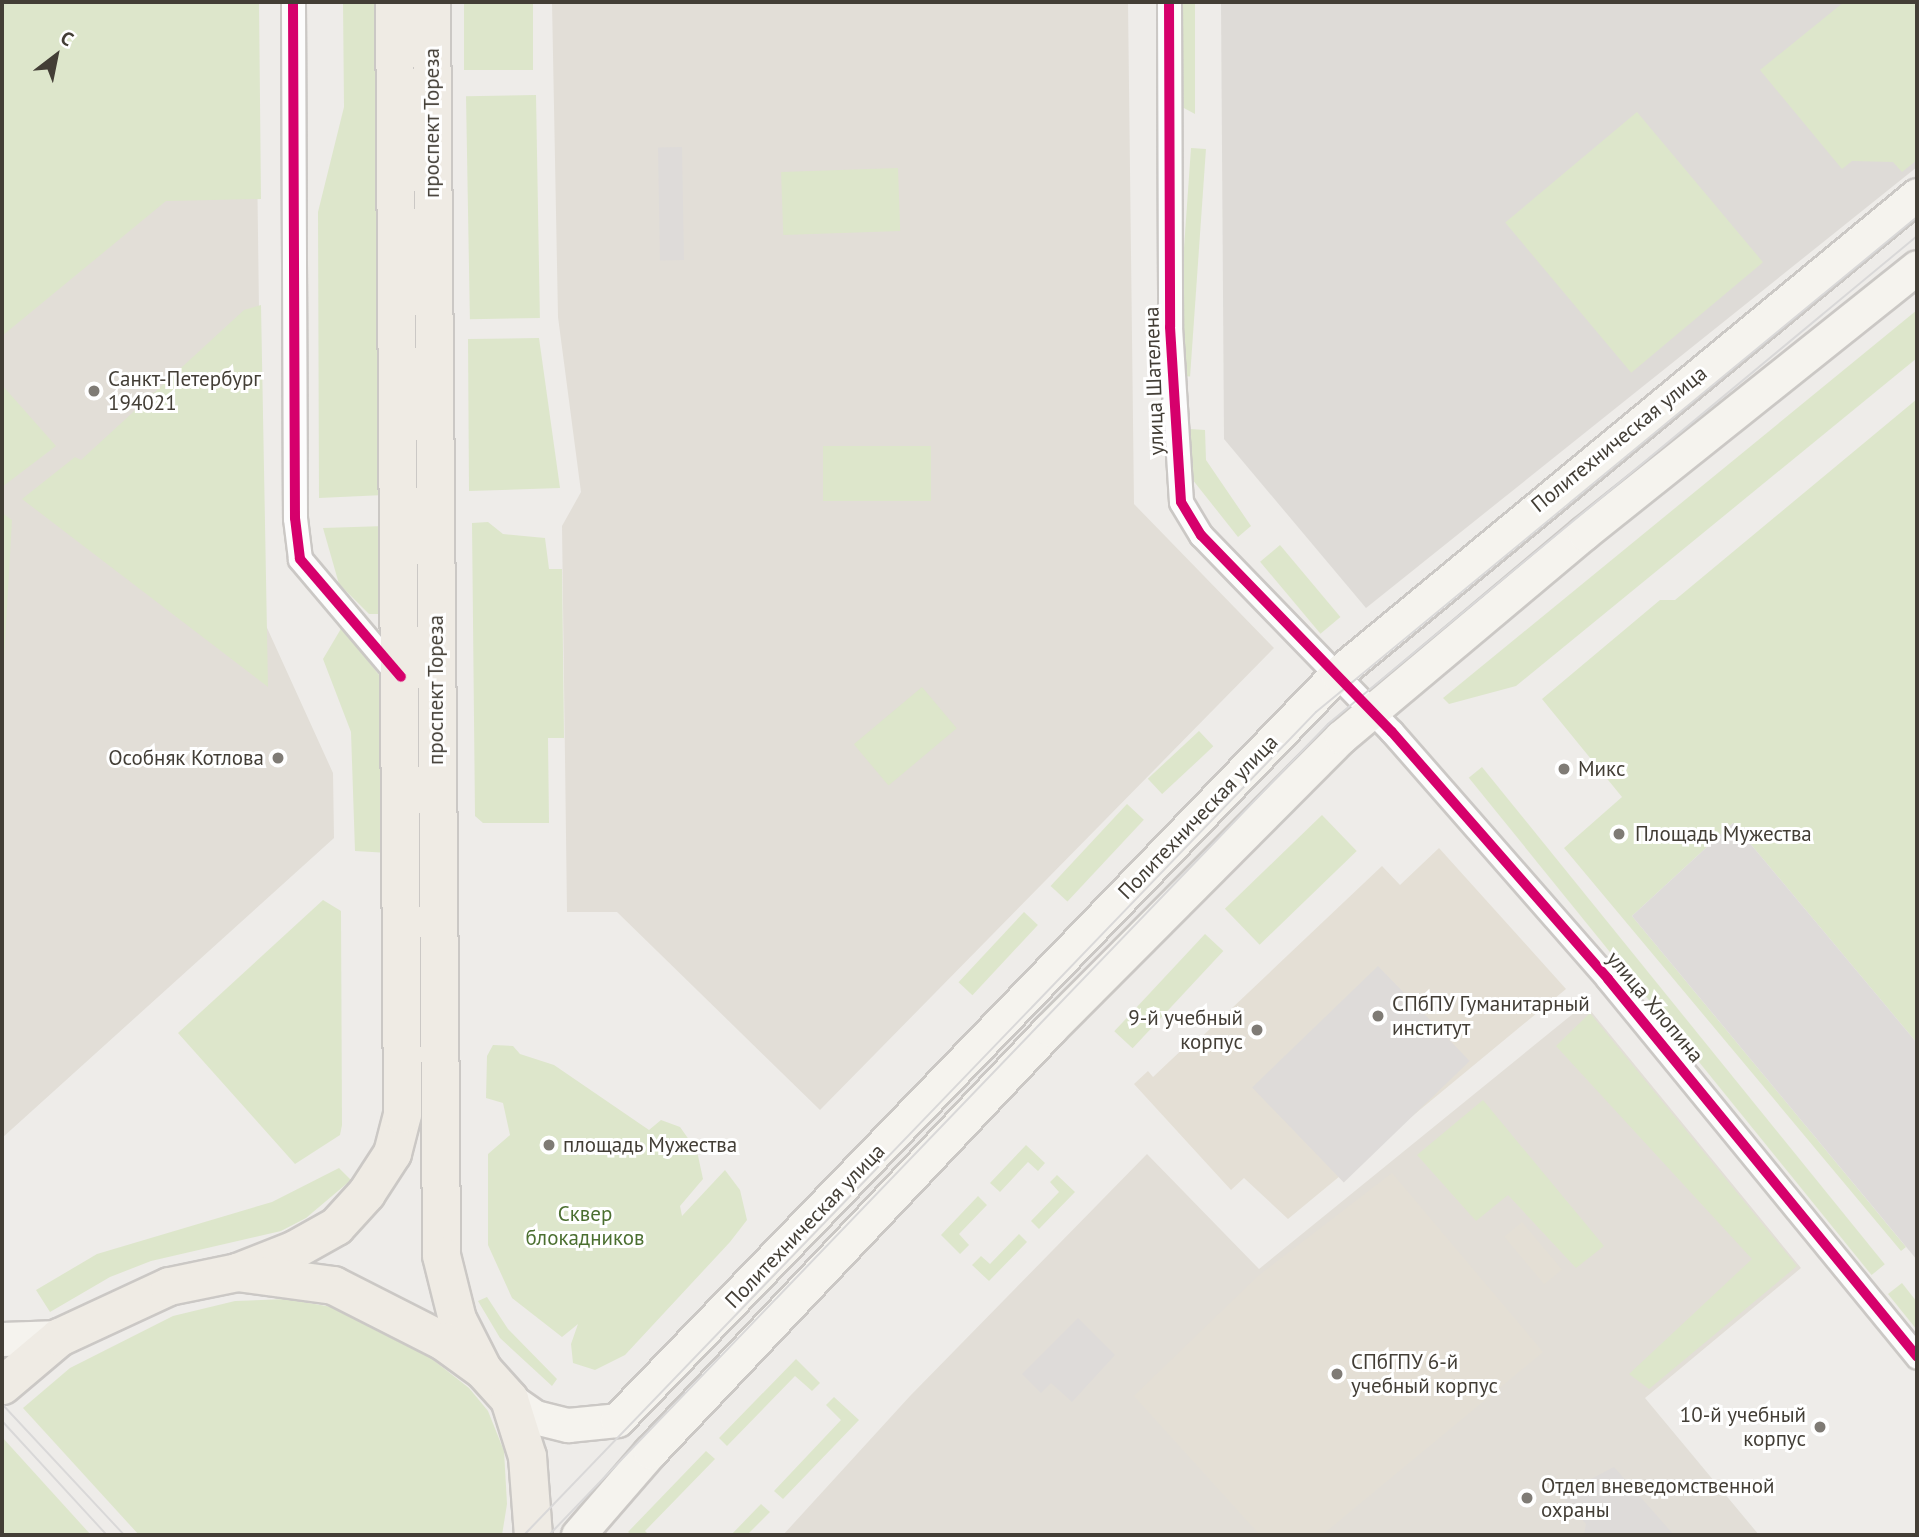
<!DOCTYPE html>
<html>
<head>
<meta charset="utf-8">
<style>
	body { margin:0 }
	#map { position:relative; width:1919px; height:1537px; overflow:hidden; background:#eeece9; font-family:"PT Sans",sans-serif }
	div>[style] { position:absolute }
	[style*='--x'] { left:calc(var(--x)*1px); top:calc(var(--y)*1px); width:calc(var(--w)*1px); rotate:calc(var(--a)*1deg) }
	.residential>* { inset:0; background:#e2ded7 }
	.industrial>* { inset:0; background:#dedbd7 }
	.education>* { inset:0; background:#e4dfd5; transform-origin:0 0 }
	.green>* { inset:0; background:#dde6cb; transform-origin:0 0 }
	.parking>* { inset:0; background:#dedbd9; transform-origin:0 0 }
	.roads { filter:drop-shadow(2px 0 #cbc8c5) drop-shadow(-2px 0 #cbc8c5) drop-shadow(0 2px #cbc8c5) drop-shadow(0 -2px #cbc8c5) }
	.street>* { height:23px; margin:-11.5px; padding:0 11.5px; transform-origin:11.5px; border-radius:11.5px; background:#fcfcfc }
	.secondary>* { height:33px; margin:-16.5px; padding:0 16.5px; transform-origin:16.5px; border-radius:16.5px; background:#f5f3ee }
	.primary>* { height:37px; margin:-18.5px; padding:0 18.5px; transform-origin:18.5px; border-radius:18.5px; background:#efebe4 }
	.tram>* { height:2px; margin:-1px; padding:0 1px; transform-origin:1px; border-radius:1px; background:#d9d8d8 }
	.cycleway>* { height:10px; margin:-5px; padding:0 5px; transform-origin:5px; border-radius:5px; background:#d6006c }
	.dots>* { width:19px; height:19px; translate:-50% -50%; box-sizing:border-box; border:4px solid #fff; border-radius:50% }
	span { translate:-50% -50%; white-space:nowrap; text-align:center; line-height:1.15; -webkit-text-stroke:6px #fff; paint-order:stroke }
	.street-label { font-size:21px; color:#433e36 }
	.poi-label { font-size:21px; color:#433e36 }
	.left { translate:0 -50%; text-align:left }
	.right { translate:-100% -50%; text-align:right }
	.park-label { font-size:21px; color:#4b6f30 }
	.frame { position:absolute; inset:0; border:4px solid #433e36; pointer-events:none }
	.north { position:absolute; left:21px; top:21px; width:70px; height:70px; -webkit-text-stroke:5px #fff; paint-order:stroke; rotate:32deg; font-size:19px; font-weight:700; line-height:28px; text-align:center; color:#433e36 }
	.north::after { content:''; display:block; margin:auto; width:24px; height:32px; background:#433e36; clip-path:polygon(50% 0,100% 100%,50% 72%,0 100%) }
</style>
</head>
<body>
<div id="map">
	<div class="residential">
		<i style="clip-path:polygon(2px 2px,255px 2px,263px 619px,333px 773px,334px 838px,2px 1138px)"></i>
		<i style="clip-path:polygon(552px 2px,1128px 2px,1134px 504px,1274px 648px,820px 1110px,617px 912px,567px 912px,562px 526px,581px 492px,558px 317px)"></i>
		<i style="clip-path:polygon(1585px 1004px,1801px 1268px,1645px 1398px,1759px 1535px,783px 1535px,910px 1396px,1147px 1154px,1259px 1269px)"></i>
	</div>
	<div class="industrial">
		<i style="clip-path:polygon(1221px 2px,1917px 2px,1917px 167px,1366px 608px,1224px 439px)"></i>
	</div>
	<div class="education">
		<i style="clip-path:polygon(1439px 848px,1566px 989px,1288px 1219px,1244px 1178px,1231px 1190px,1134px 1084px,1148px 1071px,1153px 1077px,1189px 1043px,1192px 1046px,1382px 866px,1400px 885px)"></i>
		<i style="clip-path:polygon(1392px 1173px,1543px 1352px,1322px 1535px,1260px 1535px,1134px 1396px,1258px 1276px)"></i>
		<i style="left:1522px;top:1222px;width:62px;height:23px;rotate:50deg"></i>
	</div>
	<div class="green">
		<i style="clip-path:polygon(2px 2px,259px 2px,261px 199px,166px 201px,2px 336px)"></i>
		<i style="clip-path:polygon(343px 2px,379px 2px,384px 495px,319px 498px,318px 212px,344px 107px)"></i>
		<i style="left:464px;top:2px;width:69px;height:68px"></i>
		<i style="clip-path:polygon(1178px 2px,1195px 2px,1195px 114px,1182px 107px,1178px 98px)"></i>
		<i style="clip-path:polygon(1844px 2px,1917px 2px,1917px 160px,1902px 172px,1893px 162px,1852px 161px,1842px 169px,1760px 70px)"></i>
		<i style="left:536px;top:95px;width:223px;height:70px;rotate:89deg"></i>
		<i style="left:1637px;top:112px;width:196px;height:172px;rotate:50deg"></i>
		<i style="left:1191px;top:148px;width:15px;height:228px;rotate:4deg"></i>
		<i style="left:898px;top:168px;width:63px;height:117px;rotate:88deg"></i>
		<i style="clip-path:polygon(261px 305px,268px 687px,22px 499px,75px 457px,81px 460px,244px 310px)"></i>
		<i style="clip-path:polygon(1917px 310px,1917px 358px,1516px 686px,1449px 704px,1443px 698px)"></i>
		<i style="clip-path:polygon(539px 338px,560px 488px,469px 491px,468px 339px)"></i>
		<i style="clip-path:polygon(2px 385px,56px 446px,2px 487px)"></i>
		<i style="clip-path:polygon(1917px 399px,1917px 1043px,1733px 823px,1632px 916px,1906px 1247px,1901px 1251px,1564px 848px,1622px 797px,1542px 699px,1660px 600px,1675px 600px)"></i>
		<i style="clip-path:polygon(1190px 429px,1205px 430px,1206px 460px,1251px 526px,1238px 537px,1192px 479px)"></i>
		<i style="left:823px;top:446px;width:108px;height:55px"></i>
		<i style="clip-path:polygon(2px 513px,12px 520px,4px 659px,2px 656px)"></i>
		<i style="clip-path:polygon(488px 522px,503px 534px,545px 538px,549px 569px,562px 569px,564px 738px,548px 738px,549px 823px,483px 823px,475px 816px,472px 523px)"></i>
		<i style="clip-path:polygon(385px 526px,386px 614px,369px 614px,339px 584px,323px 528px)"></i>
		<i style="left:1280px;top:545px;width:94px;height:26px;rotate:50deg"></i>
		<i style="clip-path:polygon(342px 627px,386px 684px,389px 853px,355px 851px,351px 732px,323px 659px)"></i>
		<i style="left:922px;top:687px;width:54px;height:89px;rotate:50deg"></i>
		<i style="left:1199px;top:731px;width:21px;height:70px;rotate:47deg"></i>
		<i style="left:1482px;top:767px;width:640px;height:17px;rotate:51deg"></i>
		<i style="left:1127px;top:804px;width:23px;height:112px;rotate:43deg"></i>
		<i style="left:1322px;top:815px;width:50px;height:135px;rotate:46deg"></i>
		<i style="clip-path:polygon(323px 900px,341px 911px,342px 1125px,340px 1135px,295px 1164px,178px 1033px)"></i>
		<i style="left:1024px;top:912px;width:19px;height:96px;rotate:43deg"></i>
		<i style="left:1205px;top:934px;width:25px;height:133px;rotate:43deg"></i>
		<i style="clip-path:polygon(1590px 1013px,1797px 1266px,1649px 1389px,1629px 1374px,1752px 1259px,1556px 1046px)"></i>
		<i style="clip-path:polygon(493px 1045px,513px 1046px,520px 1054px,554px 1065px,649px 1130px,661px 1120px,680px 1127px,697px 1151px,703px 1179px,680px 1206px,682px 1216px,725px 1170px,740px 1190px,747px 1220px,730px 1242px,625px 1355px,595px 1370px,573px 1363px,571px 1344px,578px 1324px,562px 1337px,512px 1298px,488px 1245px,488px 1154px,510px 1135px,503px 1103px,486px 1098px,487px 1056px)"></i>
		<i style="clip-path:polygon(1483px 1100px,1604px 1246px,1576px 1268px,1508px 1195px,1476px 1221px,1417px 1155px)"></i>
		<i style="clip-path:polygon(1026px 1145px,1045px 1163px,1038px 1171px,1028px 1162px,1000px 1192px,990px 1183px)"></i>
		<i style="clip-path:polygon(339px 1168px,351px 1180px,306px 1218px,281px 1231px,151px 1261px,110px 1277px,50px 1312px,36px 1290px,97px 1254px,272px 1202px)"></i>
		<i style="clip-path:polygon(1057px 1175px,1075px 1192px,1039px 1229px,1031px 1221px,1059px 1192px,1050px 1182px)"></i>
		<i style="clip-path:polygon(978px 1196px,987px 1205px,959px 1234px,969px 1245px,960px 1254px,941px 1235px)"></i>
		<i style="clip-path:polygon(1019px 1234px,1027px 1242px,989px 1281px,972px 1265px,981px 1256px,990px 1264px)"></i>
		<i style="clip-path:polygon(1902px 1283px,1917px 1302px,1917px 1330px,1888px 1294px)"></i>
		<i style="clip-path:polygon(487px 1297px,508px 1329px,557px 1379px,552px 1386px,500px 1338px,478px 1301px)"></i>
		<i style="clip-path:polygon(287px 1299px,343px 1309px,400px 1334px,469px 1388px,488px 1411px,504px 1451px,507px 1504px,502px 1535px,139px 1535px,23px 1408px,70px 1368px,173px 1316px,235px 1301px)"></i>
		<i style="clip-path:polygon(796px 1359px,820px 1383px,812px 1391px,795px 1376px,727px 1446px,719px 1438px)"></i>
		<i style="clip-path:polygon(834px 1397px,859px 1420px,783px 1499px,774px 1491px,841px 1420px,826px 1405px)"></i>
		<i style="clip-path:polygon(2px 1437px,91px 1535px,2px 1535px)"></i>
		<i style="clip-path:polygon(706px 1451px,715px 1459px,645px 1531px,649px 1535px,632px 1535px,628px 1532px)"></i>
		<i style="clip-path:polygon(761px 1504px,770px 1512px,747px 1535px,731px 1535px)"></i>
	</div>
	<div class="parking">
		<i style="left:682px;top:147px;width:113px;height:24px;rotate:89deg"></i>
		<i style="clip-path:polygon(1733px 823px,1917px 1043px,1917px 1260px,1632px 916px)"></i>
		<i style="left:1378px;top:966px;width:132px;height:175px;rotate:46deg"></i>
		<i style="clip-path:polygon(1078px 1318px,1115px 1355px,1072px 1402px,1051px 1383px,1041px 1393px,1022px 1374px)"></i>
		<i style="clip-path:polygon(1614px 1467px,1674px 1535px,1584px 1535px,1586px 1524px,1565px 1500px,1589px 1480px)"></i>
	</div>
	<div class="roads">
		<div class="street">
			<i style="--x:293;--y:2;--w:516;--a:89.78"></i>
			<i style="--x:295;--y:518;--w:41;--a:83"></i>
			<i style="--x:300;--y:559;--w:153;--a:49.8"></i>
			<i style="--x:1169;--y:2;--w:325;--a:89.8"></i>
			<i style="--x:1170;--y:327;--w:175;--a:86.4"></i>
			<i style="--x:1181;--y:502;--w:39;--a:59"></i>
			<i style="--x:1201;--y:535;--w:274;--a:45.9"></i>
			<i style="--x:1392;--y:732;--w:328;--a:48.8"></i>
			<i style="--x:1608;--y:979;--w:488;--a:50.7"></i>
		</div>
		<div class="secondary">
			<i style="--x:2;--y:1339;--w:57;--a:-2"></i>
			<i style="--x:509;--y:1399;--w:32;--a:35"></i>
			<i style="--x:535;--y:1417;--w:34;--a:14"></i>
			<i style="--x:568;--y:1425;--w:49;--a:-5.8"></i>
			<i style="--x:617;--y:1420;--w:1037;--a:-46.02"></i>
			<i style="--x:1337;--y:674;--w:752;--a:-39.55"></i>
			<i style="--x:578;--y:1535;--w:110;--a:-49.1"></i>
			<i style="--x:650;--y:1452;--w:582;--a:-46.6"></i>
			<i style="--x:1050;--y:1029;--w:412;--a:-45.1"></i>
			<i style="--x:1341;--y:737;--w:317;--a:-40"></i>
			<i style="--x:1584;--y:533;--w:426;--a:-38.6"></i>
		</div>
		<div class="primary">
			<i style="--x:431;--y:2;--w:1253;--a:89.54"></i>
			<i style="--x:441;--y:1255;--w:66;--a:76"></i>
			<i style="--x:457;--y:1319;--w:57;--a:63"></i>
			<i style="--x:237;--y:1272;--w:62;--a:-21.6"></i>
			<i style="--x:295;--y:1249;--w:47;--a:-29.3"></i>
			<i style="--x:336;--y:1226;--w:45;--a:-47.7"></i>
			<i style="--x:366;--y:1193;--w:48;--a:-57"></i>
			<i style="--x:392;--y:1153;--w:40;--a:-75.6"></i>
			<i style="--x:402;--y:1114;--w:1112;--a:-90.41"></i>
			<i style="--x:2;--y:1385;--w:75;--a:-40.1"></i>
			<i style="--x:59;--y:1337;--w:121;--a:-24.9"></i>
			<i style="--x:169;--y:1286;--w:69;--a:-11.6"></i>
			<i style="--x:237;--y:1272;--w:97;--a:7.7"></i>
			<i style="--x:333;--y:1285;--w:123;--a:27"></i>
			<i style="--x:443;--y:1341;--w:49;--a:35.9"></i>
			<i style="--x:483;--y:1370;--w:39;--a:48"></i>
			<i style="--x:509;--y:1399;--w:60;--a:72.5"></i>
			<i style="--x:527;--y:1456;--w:79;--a:85.7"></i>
		</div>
	</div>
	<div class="tram">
		<i style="--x:2;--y:1404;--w:179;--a:47"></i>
		<i style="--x:2;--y:1421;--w:155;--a:47.4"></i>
		<i style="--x:524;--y:1535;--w:1142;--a:-46.1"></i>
		<i style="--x:1316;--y:712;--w:779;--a:-39.48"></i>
		<i style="--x:549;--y:1535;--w:1125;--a:-46.15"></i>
		<i style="--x:1328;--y:724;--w:765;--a:-39.64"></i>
	</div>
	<div class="cycleway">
		<i style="--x:293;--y:2;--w:516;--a:89.78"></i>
		<i style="--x:295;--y:518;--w:41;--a:83"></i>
		<i style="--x:300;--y:559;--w:155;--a:49.4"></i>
		<i style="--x:1169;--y:2;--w:325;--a:89.8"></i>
		<i style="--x:1170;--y:327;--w:175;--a:86.4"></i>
		<i style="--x:1181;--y:502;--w:39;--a:59"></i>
		<i style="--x:1201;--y:535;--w:274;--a:45.9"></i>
		<i style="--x:1392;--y:732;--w:328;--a:48.8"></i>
		<i style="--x:1608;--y:979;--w:488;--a:50.7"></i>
	</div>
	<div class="dots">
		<i style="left:94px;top:391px;background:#7f7b75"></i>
		<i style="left:278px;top:758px;background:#7f7b75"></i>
		<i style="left:1564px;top:769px;background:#7f7b75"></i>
		<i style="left:1619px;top:834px;background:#7f7b75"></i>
		<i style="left:1378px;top:1016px;background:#7f7b75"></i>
		<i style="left:1257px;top:1030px;background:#7f7b75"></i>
		<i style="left:549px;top:1145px;background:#7f7b75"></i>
		<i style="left:1337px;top:1374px;background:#7f7b75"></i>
		<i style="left:1820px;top:1427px;background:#7f7b75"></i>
		<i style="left:1527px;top:1498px;background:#7f7b75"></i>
	</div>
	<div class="street-label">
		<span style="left:432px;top:123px;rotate:-90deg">проспект Тореза</span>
		<span style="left:1154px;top:381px;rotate:-92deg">улица Шателена</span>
		<span style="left:1619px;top:439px;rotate:-39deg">Политехническая улица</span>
		<span style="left:436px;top:690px;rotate:-90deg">проспект Тореза</span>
		<span style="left:1198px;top:817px;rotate:-46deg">Политехническая улица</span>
		<span style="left:1655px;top:1007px;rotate:50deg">улица Хлопина</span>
		<span style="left:805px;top:1226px;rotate:-46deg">Политехническая улица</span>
	</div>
	<div class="poi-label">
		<span class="left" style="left:108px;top:391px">Санкт-Петербург<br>194021</span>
		<span class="right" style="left:264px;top:758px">Особняк Котлова</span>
		<span class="left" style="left:1578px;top:769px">Микс</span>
		<span class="left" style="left:1635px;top:834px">Площадь Мужества</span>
		<span class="left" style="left:1392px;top:1016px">СПбПУ Гуманитарный<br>институт</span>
		<span class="right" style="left:1243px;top:1030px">9-й учебный<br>корпус</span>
		<span class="left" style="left:563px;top:1145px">площадь Мужества</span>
		<span class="left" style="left:1351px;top:1374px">СПбГПУ 6-й<br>учебный корпус</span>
		<span class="right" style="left:1806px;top:1427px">10-й учебный<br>корпус</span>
		<span class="left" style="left:1541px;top:1498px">Отдел вневедомственной<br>охраны</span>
	</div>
	<div class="park-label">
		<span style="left:585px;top:1226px">Сквер<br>блокадников</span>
	</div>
	<div class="frame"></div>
	<div class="north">С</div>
</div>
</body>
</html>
